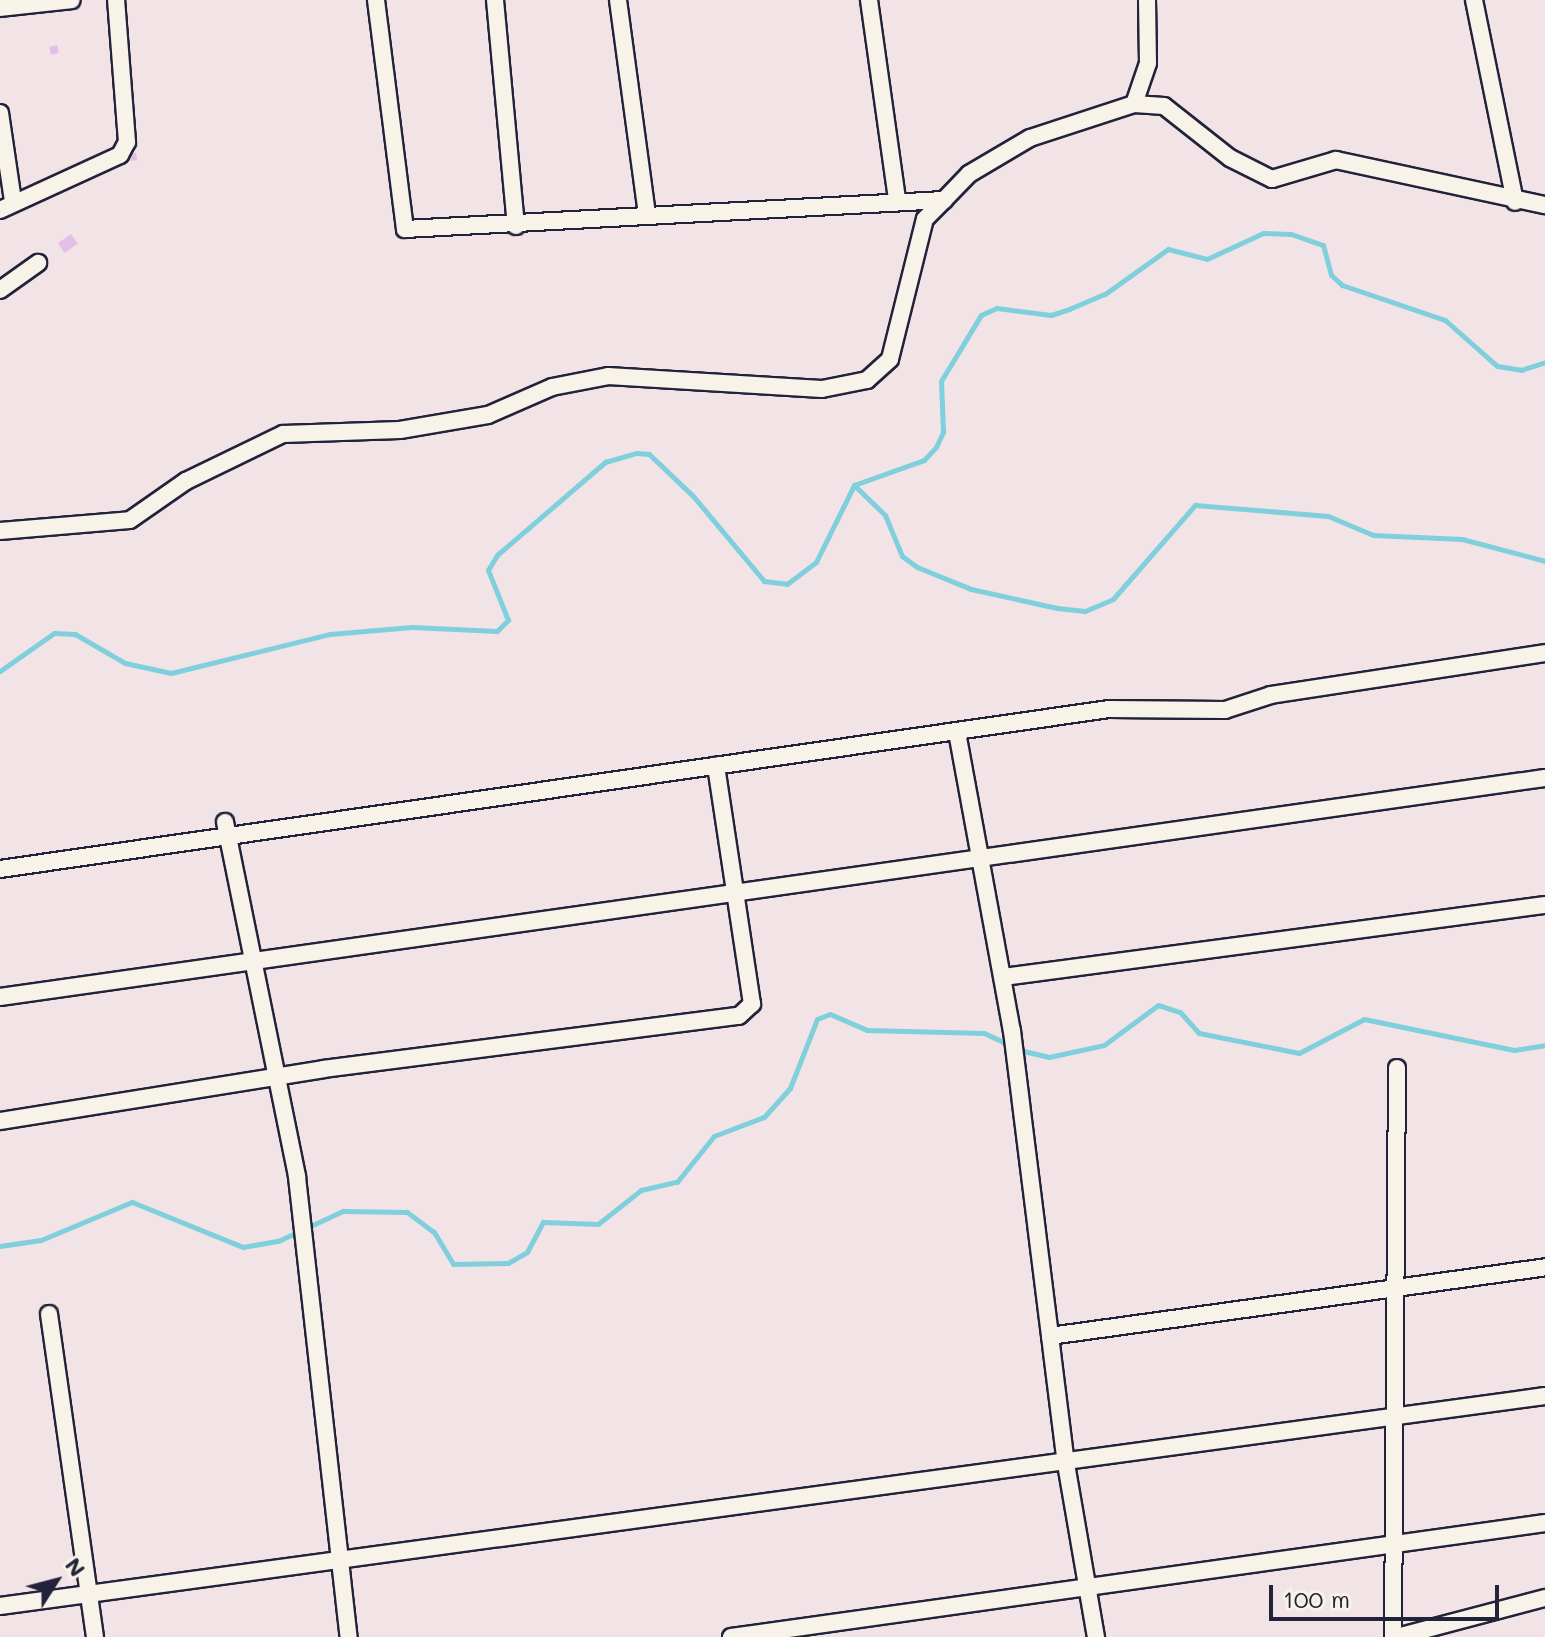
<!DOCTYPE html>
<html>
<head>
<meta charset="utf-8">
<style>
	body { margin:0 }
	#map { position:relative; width:1545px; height:1637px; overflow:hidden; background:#f2e3e7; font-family:Mali,sans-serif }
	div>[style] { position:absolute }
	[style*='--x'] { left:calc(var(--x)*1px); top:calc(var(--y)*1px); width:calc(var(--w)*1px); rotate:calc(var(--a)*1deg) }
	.stream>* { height:5px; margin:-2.5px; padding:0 2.5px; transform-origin:2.5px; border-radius:2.5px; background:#80cfdd }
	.building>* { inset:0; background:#e5bee6; transform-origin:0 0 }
	.roads { filter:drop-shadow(2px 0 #22223b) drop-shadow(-2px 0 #22223b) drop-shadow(0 2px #22223b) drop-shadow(0 -2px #22223b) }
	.street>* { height:16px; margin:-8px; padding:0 8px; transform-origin:8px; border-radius:8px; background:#f7f3e8 }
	span { translate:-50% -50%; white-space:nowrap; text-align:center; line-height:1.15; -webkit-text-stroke:8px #f7f3e8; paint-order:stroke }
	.north { position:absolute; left:16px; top:1541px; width:80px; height:80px; -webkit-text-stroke:6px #f7f3e8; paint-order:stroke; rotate:54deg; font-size:22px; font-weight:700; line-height:32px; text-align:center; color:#22223b }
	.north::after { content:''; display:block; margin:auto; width:28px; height:36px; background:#22223b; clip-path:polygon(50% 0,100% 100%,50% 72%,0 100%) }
	.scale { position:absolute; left:1269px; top:1585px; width:230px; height:36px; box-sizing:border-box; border:4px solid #22223b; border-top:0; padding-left:10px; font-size:24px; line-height:28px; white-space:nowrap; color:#22223b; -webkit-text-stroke:6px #f7f3e8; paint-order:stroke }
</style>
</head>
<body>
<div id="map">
	<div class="stream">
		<i style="--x:854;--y:485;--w:43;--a:44.1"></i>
		<i style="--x:885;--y:515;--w:44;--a:67.5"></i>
		<i style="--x:902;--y:556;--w:19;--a:36"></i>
		<i style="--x:917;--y:567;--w:58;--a:22.2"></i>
		<i style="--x:971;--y:589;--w:88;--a:12.5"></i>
		<i style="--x:1057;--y:608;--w:28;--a:6"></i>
		<i style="--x:1085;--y:611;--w:30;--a:-23"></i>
		<i style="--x:1113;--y:599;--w:125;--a:-48.9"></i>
		<i style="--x:1195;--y:505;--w:133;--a:4.7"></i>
		<i style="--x:1328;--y:516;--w:49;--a:22.9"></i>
		<i style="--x:1373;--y:535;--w:89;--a:2.6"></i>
		<i style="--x:1462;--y:539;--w:86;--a:14.8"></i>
		<i style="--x:0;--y:671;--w:66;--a:-35.1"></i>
		<i style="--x:54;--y:633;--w:21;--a:3"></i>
		<i style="--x:75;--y:634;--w:58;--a:30.1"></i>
		<i style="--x:125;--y:663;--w:47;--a:12.3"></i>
		<i style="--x:171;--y:673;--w:164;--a:-13.8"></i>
		<i style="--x:330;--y:634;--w:82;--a:-4.9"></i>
		<i style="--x:412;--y:627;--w:85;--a:2.7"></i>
		<i style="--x:497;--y:631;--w:16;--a:-45"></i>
		<i style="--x:508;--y:620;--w:54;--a:-111.8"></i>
		<i style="--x:488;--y:570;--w:17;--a:-59"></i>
		<i style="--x:497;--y:555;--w:143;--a:-40.7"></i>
		<i style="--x:605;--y:462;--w:33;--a:-16"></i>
		<i style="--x:637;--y:453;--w:12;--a:5"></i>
		<i style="--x:649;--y:454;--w:61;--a:43.7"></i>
		<i style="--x:693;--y:496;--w:111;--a:50.1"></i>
		<i style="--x:764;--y:581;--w:23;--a:7"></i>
		<i style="--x:787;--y:584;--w:36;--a:-37"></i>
		<i style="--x:816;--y:562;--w:86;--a:-63.7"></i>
		<i style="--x:854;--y:485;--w:74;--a:-19.7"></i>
		<i style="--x:924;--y:460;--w:18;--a:-47"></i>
		<i style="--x:936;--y:447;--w:17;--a:-65"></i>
		<i style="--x:943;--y:432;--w:51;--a:-92.2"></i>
		<i style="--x:941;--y:381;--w:77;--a:-58.8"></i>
		<i style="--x:981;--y:315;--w:17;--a:-24"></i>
		<i style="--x:997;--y:308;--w:54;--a:7.4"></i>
		<i style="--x:1051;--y:315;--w:19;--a:-18"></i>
		<i style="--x:1069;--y:309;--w:39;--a:-23"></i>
		<i style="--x:1105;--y:294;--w:77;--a:-35.5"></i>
		<i style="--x:1168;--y:249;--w:40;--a:14.4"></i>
		<i style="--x:1207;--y:259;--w:62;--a:-24.9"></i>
		<i style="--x:1263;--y:233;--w:28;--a:2"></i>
		<i style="--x:1291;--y:234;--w:34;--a:19"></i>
		<i style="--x:1323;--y:245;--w:31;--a:75"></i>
		<i style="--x:1331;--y:275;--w:15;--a:42"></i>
		<i style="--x:1342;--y:285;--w:109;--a:18.8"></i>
		<i style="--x:1445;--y:320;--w:69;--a:41.5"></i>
		<i style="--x:1497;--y:366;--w:24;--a:9"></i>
		<i style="--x:1521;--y:370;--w:25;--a:-18"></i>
		<i style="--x:1019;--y:1050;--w:31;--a:13"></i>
		<i style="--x:1049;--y:1057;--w:56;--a:-12.3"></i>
		<i style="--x:1104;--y:1045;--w:67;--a:-36.5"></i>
		<i style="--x:1158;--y:1005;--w:23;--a:18"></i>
		<i style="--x:1180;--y:1012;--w:28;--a:48"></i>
		<i style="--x:1199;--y:1033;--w:102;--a:11.3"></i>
		<i style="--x:1299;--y:1053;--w:73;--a:-27.6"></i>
		<i style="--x:1364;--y:1019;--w:153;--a:11.7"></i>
		<i style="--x:1514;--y:1050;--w:31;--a:-9"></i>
		<i style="--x:0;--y:1246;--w:41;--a:-8.3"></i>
		<i style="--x:41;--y:1240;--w:99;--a:-22.7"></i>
		<i style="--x:132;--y:1202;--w:120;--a:22.1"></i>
		<i style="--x:243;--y:1247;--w:36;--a:-10"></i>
		<i style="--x:278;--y:1241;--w:72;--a:-24.8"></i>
		<i style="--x:343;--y:1211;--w:64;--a:0.9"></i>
		<i style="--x:407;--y:1212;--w:34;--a:37"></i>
		<i style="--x:434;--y:1232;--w:37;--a:59"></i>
		<i style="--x:453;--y:1264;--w:55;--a:-1"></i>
		<i style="--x:508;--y:1263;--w:22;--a:-30"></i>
		<i style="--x:527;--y:1252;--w:34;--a:-62"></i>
		<i style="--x:543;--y:1222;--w:55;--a:2.1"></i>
		<i style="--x:598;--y:1224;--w:55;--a:-38.3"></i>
		<i style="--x:641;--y:1190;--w:37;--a:-13"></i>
		<i style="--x:677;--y:1182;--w:59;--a:-51.2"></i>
		<i style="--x:714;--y:1136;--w:53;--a:-20.8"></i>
		<i style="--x:764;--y:1117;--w:39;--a:-48"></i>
		<i style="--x:790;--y:1088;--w:74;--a:-68.6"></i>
		<i style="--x:817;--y:1019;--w:14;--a:-21"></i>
		<i style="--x:830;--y:1014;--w:40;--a:23.4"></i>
		<i style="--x:867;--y:1030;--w:117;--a:1.5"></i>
		<i style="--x:984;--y:1033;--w:29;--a:25"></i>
	</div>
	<div class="building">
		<i style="left:57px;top:45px;width:8px;height:8px;rotate:76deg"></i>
		<i style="left:136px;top:153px;width:7px;height:9px;rotate:82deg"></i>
		<i style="left:71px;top:234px;width:12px;height:16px;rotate:55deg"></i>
	</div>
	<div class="roads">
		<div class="street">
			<i style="--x:376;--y:0;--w:231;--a:82.8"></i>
			<i style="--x:405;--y:229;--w:540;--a:-3.08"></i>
			<i style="--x:495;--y:0;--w:227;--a:84.7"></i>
			<i style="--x:618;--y:0;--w:216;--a:82.3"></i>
			<i style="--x:869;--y:0;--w:202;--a:82"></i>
			<i style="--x:1474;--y:0;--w:206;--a:78.5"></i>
			<i style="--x:0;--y:8;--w:72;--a:-6.3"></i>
			<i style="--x:1134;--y:104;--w:43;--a:-71.1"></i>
			<i style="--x:1148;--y:63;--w:63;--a:-90.9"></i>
			<i style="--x:0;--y:113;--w:89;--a:81.6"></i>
			<i style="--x:0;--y:210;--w:132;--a:-24.6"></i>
			<i style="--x:120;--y:155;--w:15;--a:-62"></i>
			<i style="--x:127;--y:142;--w:142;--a:-94.4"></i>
			<i style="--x:0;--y:290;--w:47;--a:-35.4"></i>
			<i style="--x:0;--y:531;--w:130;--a:-4.8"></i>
			<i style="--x:130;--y:520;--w:68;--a:-34.9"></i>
			<i style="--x:186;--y:481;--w:108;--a:-25.9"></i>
			<i style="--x:283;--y:434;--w:117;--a:-2"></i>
			<i style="--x:400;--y:430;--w:89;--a:-9.7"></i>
			<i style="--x:488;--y:415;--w:70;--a:-23.6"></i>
			<i style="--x:552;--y:387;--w:57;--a:-11.1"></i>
			<i style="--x:608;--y:376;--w:214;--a:3.5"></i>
			<i style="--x:822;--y:389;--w:46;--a:-11.3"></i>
			<i style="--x:867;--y:380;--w:31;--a:-42"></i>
			<i style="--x:890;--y:359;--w:144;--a:-76"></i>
			<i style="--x:925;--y:219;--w:27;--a:-45"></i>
			<i style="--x:944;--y:200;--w:36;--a:-46"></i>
			<i style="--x:969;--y:174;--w:71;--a:-30.5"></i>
			<i style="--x:1030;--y:138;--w:109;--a:-18.1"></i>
			<i style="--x:1134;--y:104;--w:30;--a:4"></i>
			<i style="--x:1164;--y:106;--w:84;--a:38.2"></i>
			<i style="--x:1230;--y:158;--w:47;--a:26.6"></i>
			<i style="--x:1272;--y:179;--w:67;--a:-16.5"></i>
			<i style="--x:1336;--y:160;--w:214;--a:12.2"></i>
			<i style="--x:957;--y:732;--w:304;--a:79.6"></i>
			<i style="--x:1012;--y:1031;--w:430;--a:82.9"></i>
			<i style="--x:1065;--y:1458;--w:182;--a:80.2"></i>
			<i style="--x:225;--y:822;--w:362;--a:78.5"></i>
			<i style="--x:297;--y:1177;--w:463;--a:83.6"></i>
			<i style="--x:0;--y:869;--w:1120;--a:-8.21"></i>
			<i style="--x:1109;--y:709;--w:116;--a:0.5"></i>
			<i style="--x:1225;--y:710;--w:48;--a:-18.1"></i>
			<i style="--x:1271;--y:695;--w:277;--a:-8.7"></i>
			<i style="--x:1003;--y:977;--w:547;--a:-7.57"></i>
			<i style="--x:0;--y:997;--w:1560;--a:-8.07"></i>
			<i style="--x:0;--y:1121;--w:327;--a:-9.1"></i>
			<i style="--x:323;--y:1069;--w:419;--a:-7.3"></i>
			<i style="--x:739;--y:1016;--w:18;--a:-43"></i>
			<i style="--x:752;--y:1004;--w:241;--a:-98.6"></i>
			<i style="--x:49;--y:1314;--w:326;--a:81.9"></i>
			<i style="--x:1050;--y:1336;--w:500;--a:-7.9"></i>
			<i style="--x:0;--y:1606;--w:1559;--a:-7.74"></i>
			<i style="--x:731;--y:1637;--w:822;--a:-7.97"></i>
			<i style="--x:1393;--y:1637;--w:569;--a:-89.6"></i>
			<i style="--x:1397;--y:1637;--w:153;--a:-14.8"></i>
		</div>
	</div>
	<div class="north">N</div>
	<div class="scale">100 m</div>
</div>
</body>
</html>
